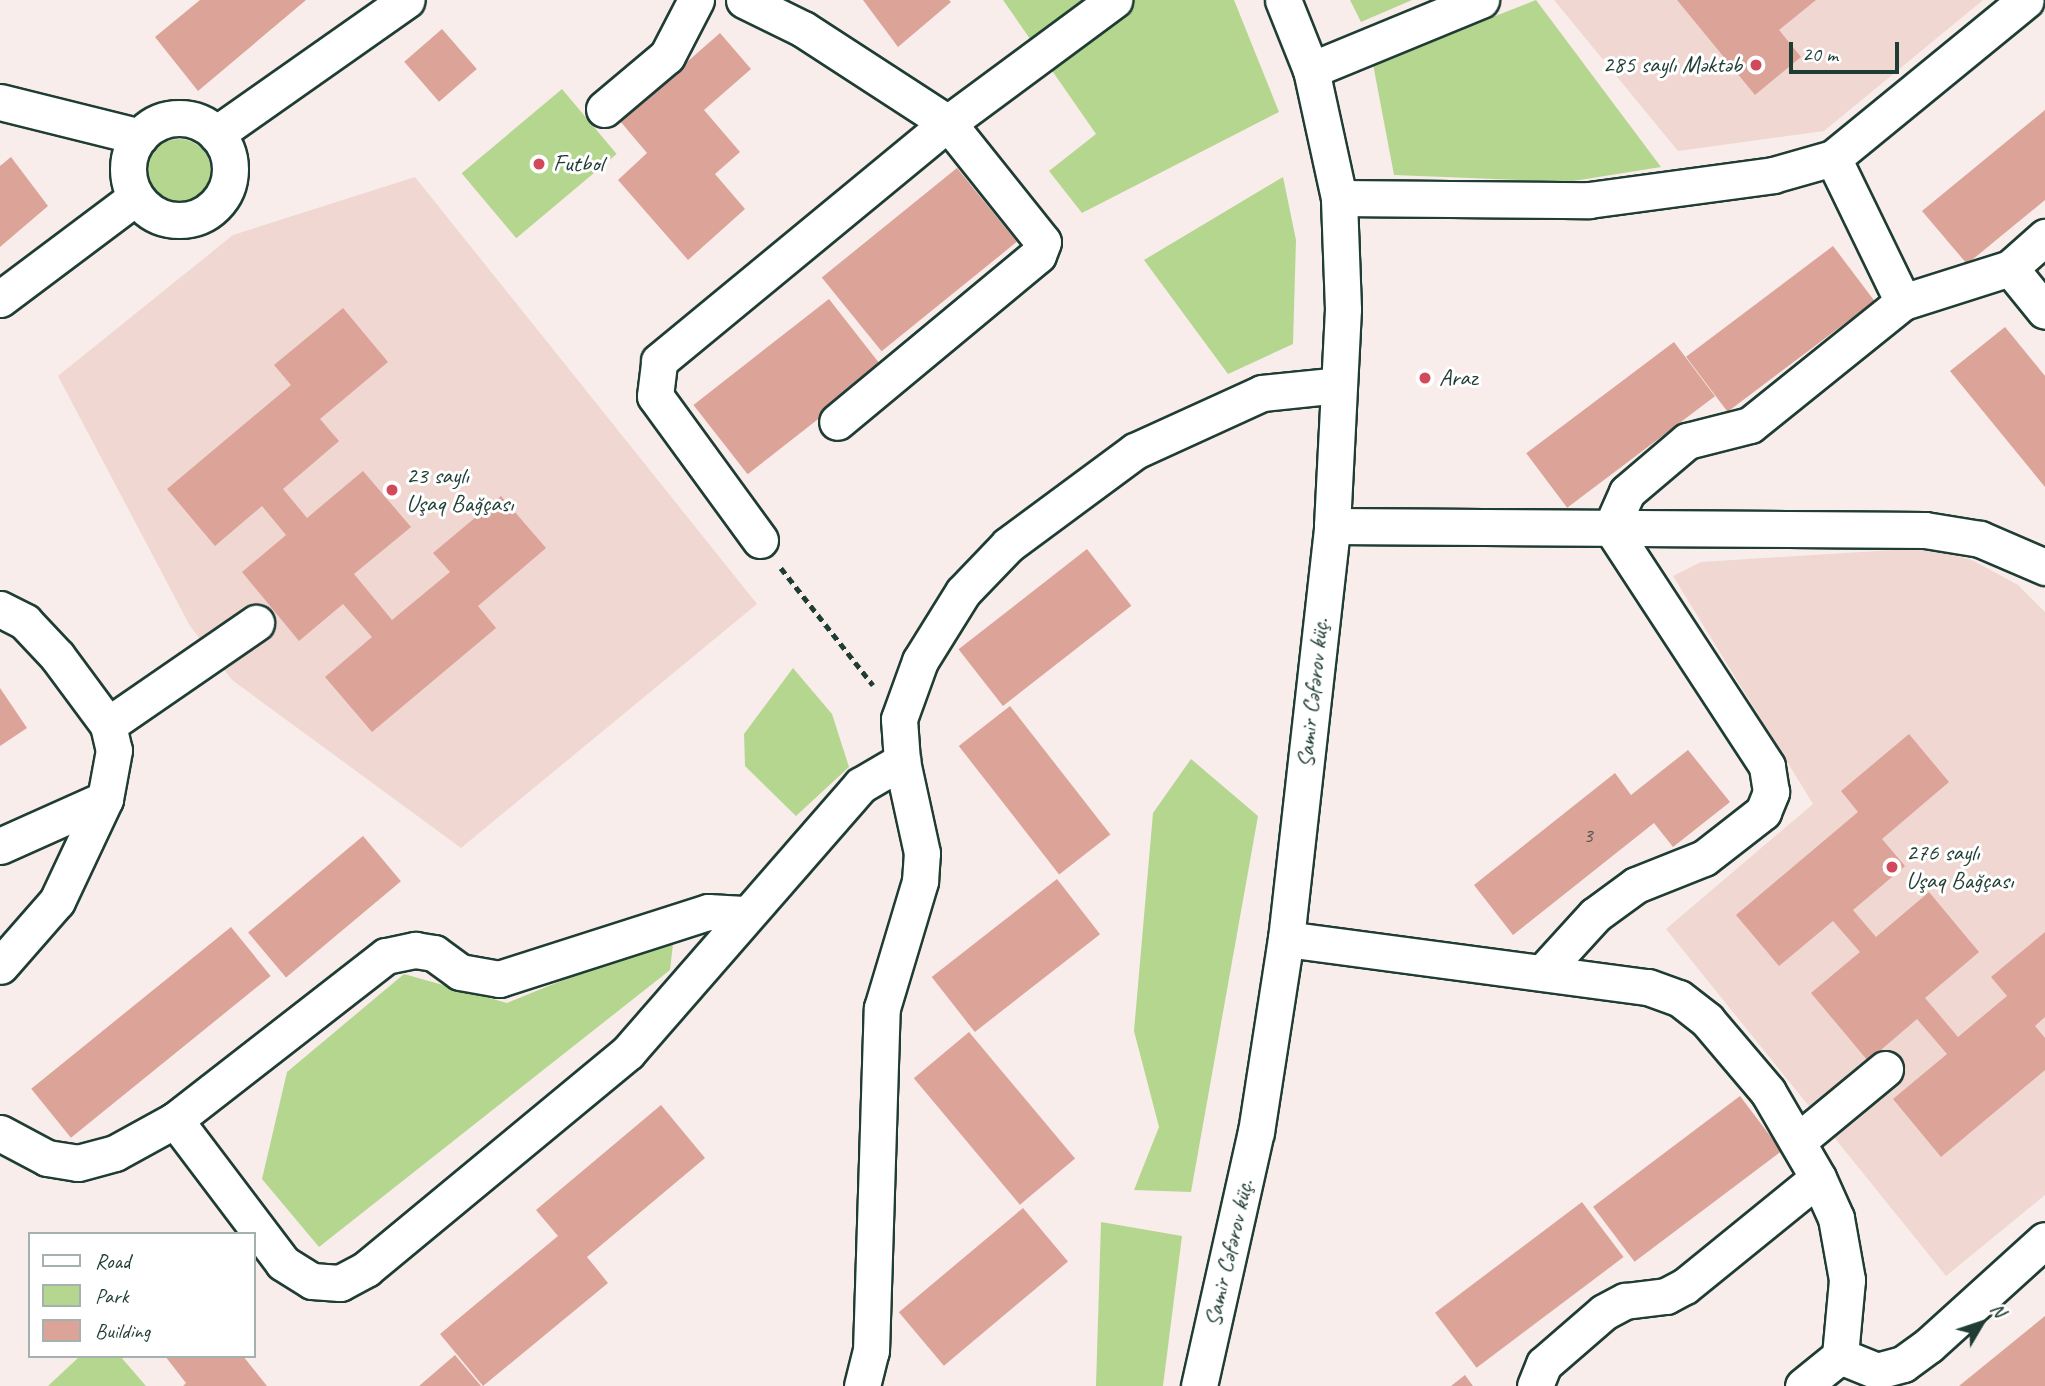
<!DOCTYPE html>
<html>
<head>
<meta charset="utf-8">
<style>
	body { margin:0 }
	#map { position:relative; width:2045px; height:1386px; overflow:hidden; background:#f8edea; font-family:Caveat,sans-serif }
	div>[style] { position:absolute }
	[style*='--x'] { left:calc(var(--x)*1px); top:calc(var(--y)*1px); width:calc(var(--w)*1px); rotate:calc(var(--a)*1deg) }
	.built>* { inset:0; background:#f0d7d1 }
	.green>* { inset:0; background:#b5d68f; transform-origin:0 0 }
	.round { border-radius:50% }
	.building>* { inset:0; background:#dca398; transform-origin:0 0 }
	.path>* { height:4.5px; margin-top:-2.25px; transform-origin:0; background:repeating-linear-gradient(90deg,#1f3d34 0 7px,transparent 0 12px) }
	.roads { filter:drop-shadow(2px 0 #1f3d34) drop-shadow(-2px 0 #1f3d34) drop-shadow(0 2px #1f3d34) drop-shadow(0 -2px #1f3d34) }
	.minor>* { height:35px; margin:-17.5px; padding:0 17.5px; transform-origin:17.5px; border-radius:17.5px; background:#fff }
	.minor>.ring { margin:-17.5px; padding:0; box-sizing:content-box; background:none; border:35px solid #fff; border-radius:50% }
	.dots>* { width:19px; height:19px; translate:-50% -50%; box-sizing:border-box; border:4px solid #fff; border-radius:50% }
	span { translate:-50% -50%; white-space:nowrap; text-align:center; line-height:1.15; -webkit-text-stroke:6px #fff; paint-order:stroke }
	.number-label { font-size:21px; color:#4e564d }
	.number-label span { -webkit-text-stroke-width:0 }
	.poi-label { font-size:24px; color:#1f3d34 }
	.right { translate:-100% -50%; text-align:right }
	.left { translate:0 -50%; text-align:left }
	.street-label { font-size:24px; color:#1f3d34 }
	.legend { position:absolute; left:28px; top:1232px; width:228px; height:126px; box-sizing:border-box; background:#fff; border:2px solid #a5b1ae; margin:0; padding:9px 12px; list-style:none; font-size:21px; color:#1f3d34 }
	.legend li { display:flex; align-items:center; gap:14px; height:35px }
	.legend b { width:35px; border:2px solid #a5b1ae }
	.north { position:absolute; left:1947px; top:1288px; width:70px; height:70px; -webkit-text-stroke:5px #fff; paint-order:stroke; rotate:51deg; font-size:19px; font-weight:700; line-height:28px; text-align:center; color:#1f3d34 }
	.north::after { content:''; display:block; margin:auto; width:24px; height:32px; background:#1f3d34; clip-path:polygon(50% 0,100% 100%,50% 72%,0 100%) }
	.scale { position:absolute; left:1789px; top:42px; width:110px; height:32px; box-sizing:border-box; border:4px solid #1f3d34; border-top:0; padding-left:9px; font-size:21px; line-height:24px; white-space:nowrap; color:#1f3d34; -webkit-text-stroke:5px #fff; paint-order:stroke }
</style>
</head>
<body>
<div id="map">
	<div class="built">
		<i style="clip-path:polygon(1554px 0,1983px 0,1824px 131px,1678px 151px)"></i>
		<i style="clip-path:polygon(415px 177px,757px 604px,461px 848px,232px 680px,190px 626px,58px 376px,233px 235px)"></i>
		<i style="clip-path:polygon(1926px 548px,1972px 560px,2018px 585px,2045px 612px,2045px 1195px,1946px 1276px,1666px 929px,1813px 804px,1673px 576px,1701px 562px)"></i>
	</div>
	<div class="green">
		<i style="clip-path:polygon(1003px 0,1234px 0,1279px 112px,1082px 213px,1049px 171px,1096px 134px)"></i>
		<i style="clip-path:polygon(1350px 0,1412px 0,1361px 22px)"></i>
		<i style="clip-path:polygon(1536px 0,1661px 167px,1567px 182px,1394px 175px,1373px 64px)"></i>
		<i style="left:562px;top:89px;width:85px;height:131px;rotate:50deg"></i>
		<i class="round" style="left:147px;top:139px;width:64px;height:64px"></i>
		<i style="clip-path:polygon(1283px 177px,1296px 240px,1293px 344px,1228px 374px,1144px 260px)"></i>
		<i style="clip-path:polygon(793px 668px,832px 714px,849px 767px,796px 816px,745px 766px,744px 734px)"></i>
		<i style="clip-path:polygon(1191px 759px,1258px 816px,1191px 1192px,1134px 1190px,1159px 1127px,1134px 1031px,1153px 813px)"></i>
		<i style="clip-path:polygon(674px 935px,670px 970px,319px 1247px,262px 1179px,287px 1072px,404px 974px,507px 1003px)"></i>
		<i style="clip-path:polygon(1101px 1222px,1182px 1236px,1163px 1386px,1096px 1386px)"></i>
		<i style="clip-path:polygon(80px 1356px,120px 1356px,146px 1386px,48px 1386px)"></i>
	</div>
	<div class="building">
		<i style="clip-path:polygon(200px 0,306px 0,198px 91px,155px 37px)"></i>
		<i style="clip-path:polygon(863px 0,949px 0,951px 2px,898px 47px)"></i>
		<i style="clip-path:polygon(1677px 0,1816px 0,1779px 30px,1801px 57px,1755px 95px)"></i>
		<i style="left:442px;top:29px;width:53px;height:50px;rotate:49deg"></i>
		<i style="clip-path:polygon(720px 33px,751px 69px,704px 110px,740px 152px,715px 174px,745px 209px,688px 260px,618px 180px,647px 153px,620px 121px)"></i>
		<i style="clip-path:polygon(2045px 110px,2045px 200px,1967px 264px,1922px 211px)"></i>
		<i style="clip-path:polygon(11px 157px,48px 206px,0 247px,0 166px)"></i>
		<i style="left:957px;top:168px;width:95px;height:174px;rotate:51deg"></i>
		<i style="left:1833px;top:246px;width:69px;height:184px;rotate:53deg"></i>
		<i style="left:829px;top:299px;width:88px;height:172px;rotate:52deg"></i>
		<i style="clip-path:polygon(343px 308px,388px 362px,320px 419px,339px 441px,283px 489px,307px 518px,363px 471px,411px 527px,354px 574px,392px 620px,450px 572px,433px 553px,501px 496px,546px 548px,478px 606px,496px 628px,372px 732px,325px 677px,372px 637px,343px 604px,299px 641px,242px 572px,286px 535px,262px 506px,215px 546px,167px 489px,291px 385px,274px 365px)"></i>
		<i style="clip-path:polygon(2005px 327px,2045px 376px,2045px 487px,1950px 371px)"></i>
		<i style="left:1674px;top:342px;width:68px;height:185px;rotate:53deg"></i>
		<i style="left:1087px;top:549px;width:72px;height:163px;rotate:52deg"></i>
		<i style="clip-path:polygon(0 688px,27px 728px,0 746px)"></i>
		<i style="left:1010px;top:706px;width:163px;height:65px;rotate:52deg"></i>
		<i style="clip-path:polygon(1909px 734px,1949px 782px,1882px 839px,1905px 866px,1853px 910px,1876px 937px,1929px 892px,1979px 952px,1925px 998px,1958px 1037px,2007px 996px,1991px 977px,2045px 932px,2045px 1017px,2035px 1026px,2045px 1038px,2045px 1070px,1941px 1157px,1893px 1099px,1947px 1054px,1917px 1019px,1868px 1061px,1811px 993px,1860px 952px,1833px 921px,1779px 966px,1736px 915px,1858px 812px,1841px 791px)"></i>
		<i style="clip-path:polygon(1688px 750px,1730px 802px,1673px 847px,1654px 823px,1513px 935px,1474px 885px,1615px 773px,1631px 795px)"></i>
		<i style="left:363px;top:836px;width:59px;height:150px;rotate:50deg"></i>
		<i style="left:1057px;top:879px;width:70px;height:159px;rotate:52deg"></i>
		<i style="left:231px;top:927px;width:63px;height:257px;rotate:51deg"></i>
		<i style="left:969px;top:1032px;width:165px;height:72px;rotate:50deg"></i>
		<i style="left:1740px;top:1096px;width:69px;height:184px;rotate:53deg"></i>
		<i style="clip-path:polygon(661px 1105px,705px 1158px,587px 1257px,608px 1283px,483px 1386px,440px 1334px,558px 1236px,536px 1210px)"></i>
		<i style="left:1582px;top:1202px;width:69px;height:184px;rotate:53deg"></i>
		<i style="left:1023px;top:1208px;width:70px;height:162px;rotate:50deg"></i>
		<i style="clip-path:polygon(2045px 1316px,2045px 1386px,1959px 1386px)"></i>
		<i style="clip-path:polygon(455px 1355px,481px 1386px,419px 1386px)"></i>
		<i style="clip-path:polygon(165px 1356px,243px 1356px,267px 1386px,183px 1386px,186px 1383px)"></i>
		<i style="clip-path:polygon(1465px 1375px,1473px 1386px,1451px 1386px)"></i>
	</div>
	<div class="path">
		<i style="--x:781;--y:568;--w:149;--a:51.8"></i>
	</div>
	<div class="roads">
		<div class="minor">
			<i style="--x:744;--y:0;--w:66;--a:26.2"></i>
			<i style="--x:803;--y:29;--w:173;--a:33"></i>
			<i style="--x:948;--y:123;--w:152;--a:51.4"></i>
			<i style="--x:1043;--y:242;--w:14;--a:111"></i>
			<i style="--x:1038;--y:255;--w:261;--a:140.3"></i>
			<i style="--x:1311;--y:70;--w:184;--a:-22.4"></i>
			<i style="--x:0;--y:102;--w:144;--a:14"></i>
			<i style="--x:604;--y:109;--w:82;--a:-40.1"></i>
			<i style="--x:667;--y:56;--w:63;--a:-62.6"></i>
			<i class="ring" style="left:128px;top:118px;width:67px;height:67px"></i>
			<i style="--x:216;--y:134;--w:233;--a:-35.1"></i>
			<i style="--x:1339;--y:198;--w:250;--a:0.5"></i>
			<i style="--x:1589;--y:200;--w:186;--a:-7.7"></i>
			<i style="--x:1773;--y:175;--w:62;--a:-15.8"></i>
			<i style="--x:1833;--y:158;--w:249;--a:-39.3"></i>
			<i style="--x:2010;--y:268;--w:55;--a:50.9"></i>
			<i style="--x:0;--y:299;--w:170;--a:-36.9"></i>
			<i style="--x:1903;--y:302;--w:112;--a:-17.6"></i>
			<i style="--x:2010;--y:268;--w:47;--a:-41.5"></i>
			<i style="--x:1332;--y:526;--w:593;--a:0.39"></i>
			<i style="--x:1925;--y:530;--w:56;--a:9.3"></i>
			<i style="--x:1980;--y:539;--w:71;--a:23.3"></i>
			<i style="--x:760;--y:540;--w:178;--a:-126.1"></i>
			<i style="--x:655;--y:396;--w:35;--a:-83"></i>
			<i style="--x:659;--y:361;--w:374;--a:-39.5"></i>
			<i style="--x:948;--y:123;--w:207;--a:-36.5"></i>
			<i style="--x:0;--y:609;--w:28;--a:27"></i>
			<i style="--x:25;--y:622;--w:47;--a:46.7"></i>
			<i style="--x:57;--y:656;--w:86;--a:53.5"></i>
			<i style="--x:108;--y:725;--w:26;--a:77"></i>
			<i style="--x:114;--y:750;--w:50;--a:100.4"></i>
			<i style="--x:105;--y:799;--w:113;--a:115.2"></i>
			<i style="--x:57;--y:901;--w:86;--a:131.2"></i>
			<i style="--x:108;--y:725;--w:180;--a:-34.6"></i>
			<i style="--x:0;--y:846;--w:115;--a:-24.1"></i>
			<i style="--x:1286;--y:939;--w:365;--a:7.6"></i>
			<i style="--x:1648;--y:987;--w:33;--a:20"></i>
			<i style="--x:1679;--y:998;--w:36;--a:38"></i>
			<i style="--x:1707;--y:1020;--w:94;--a:49.7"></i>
			<i style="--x:1768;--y:1092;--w:99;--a:59.8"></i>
			<i style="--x:1818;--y:1178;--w:44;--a:65.8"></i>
			<i style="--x:1836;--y:1218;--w:63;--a:79.9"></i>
			<i style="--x:1847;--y:1280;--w:76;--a:95.3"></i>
			<i style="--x:1840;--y:1356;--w:40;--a:22"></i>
			<i style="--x:1877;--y:1371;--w:27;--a:-15"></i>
			<i style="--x:1903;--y:1364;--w:32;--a:-36"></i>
			<i style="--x:1929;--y:1345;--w:156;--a:-42.2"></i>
			<i style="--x:1543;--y:972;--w:77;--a:-47.6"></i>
			<i style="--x:1595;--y:915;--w:51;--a:-36.2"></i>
			<i style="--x:1636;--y:885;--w:73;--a:-21.7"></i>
			<i style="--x:1704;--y:858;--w:75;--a:-37.9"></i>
			<i style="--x:1763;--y:812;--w:22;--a:-68"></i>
			<i style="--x:1771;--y:792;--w:26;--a:-99"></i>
			<i style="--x:1767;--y:766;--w:285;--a:-123.2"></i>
			<i style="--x:1611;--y:528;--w:39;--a:-66"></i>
			<i style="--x:1627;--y:492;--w:79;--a:-40.4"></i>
			<i style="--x:1687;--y:441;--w:65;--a:-14.3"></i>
			<i style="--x:1750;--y:425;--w:196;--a:-38.8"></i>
			<i style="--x:1903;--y:302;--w:160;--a:-115.9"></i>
			<i style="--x:175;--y:1120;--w:179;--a:52.9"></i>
			<i style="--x:283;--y:1263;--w:34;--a:32"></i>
			<i style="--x:312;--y:1281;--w:28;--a:4"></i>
			<i style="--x:340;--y:1283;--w:30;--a:-28"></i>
			<i style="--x:366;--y:1269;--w:340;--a:-39.6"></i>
			<i style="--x:628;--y:1052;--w:354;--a:-48.9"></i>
			<i style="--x:861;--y:785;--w:48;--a:-30.3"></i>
			<i style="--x:0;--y:1133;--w:53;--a:28"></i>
			<i style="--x:47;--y:1158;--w:31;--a:9"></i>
			<i style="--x:78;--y:1163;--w:38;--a:-15"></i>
			<i style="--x:115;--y:1153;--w:68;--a:-28.8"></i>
			<i style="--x:175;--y:1120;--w:267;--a:-37.9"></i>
			<i style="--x:386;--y:956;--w:30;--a:-12"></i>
			<i style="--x:415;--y:950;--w:19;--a:9"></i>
			<i style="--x:434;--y:953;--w:32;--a:36"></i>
			<i style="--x:460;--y:972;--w:40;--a:10"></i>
			<i style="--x:499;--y:979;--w:219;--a:-17.8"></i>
			<i style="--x:708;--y:912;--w:36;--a:3"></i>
			<i style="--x:1798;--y:1141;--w:113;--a:-39.6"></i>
			<i style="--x:862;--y:1386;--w:36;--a:-76"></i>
			<i style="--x:871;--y:1351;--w:343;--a:-88.2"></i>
			<i style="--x:882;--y:1008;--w:133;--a:-73.3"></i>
			<i style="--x:920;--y:881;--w:28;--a:-86"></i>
			<i style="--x:922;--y:853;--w:94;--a:-102.3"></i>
			<i style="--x:902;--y:761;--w:42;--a:-94.1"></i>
			<i style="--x:899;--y:719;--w:62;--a:-70.1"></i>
			<i style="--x:920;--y:661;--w:81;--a:-58.1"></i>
			<i style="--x:963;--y:592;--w:65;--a:-46.2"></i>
			<i style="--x:1008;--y:545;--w:158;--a:-36.5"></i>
			<i style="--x:1135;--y:451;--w:140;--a:-24.5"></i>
			<i style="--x:1262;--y:393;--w:77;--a:-5.9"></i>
			<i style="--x:1199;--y:1386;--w:260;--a:-77.4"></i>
			<i style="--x:1256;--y:1132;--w:195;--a:-81.2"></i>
			<i style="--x:1286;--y:939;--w:416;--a:-83.6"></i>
			<i style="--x:1332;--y:526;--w:217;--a:-87.1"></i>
			<i style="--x:1343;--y:309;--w:111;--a:-92.1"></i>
			<i style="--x:1339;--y:198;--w:131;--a:-102.3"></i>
			<i style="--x:1311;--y:70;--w:75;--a:-111.8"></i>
			<i style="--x:1535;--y:1386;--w:24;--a:-68"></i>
			<i style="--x:1544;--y:1364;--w:79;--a:-40.9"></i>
			<i style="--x:1604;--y:1312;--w:24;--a:-28"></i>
			<i style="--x:1625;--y:1301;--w:41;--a:-7"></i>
			<i style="--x:1666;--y:1296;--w:21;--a:-28"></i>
			<i style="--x:1685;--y:1286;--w:171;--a:-39.1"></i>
			<i style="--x:1803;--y:1386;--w:48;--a:-39"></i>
		</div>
	</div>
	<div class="dots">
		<i style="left:1756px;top:65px;background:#d1495b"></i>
		<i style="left:539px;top:164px;background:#d1495b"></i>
		<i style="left:1425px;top:378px;background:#d1495b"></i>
		<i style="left:392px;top:490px;background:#d1495b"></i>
		<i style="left:1892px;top:867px;background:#d1495b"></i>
	</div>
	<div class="number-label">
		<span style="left:1588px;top:835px">3</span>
	</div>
	<div class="poi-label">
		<span class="right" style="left:1742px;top:65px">285 saylı Məktəb</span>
		<span class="left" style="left:553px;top:164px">Futbol</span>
		<span class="left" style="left:1439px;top:378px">Araz</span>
		<span class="left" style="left:406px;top:490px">23 saylı<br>Uşaq Bağçası</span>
		<span class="left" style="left:1906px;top:867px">276 saylı<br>Uşaq Bağçası</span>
	</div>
	<div class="street-label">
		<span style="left:1313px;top:693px;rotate:-84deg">Samir Cəfərov küç.</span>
		<span style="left:1229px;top:1253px;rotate:-77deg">Samir Cəfərov küç.</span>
	</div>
	<ul class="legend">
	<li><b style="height:9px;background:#fff"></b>Road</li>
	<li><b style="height:19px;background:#b5d68f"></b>Park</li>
	<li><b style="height:19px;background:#dca398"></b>Building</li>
	</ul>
	<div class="north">N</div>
	<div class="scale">20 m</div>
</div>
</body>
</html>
